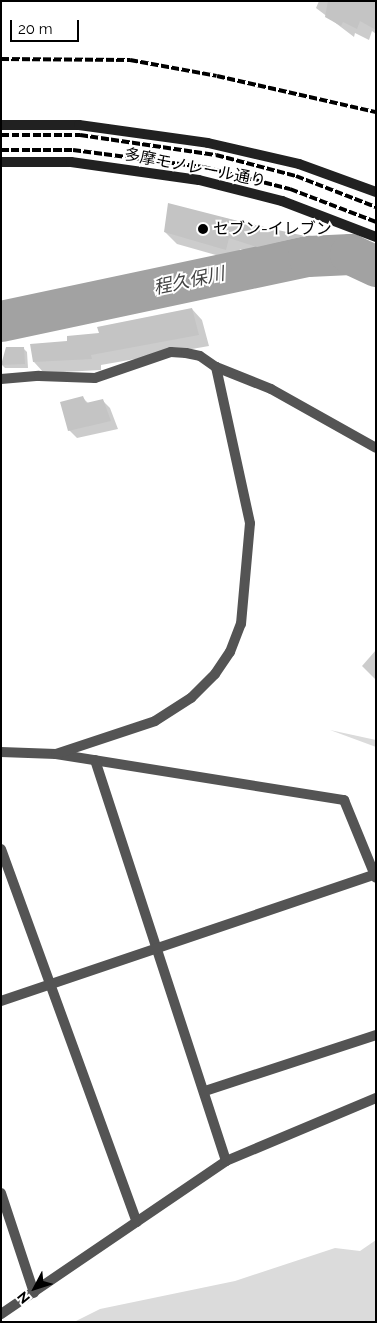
<!DOCTYPE html>
<html>
<head>
<meta charset="utf-8">
<style>
	body { margin:0 }
	#map { position:relative; width:377px; height:1323px; overflow:hidden; background:#fff; font-family:Raleway,"Noto Sans JP",sans-serif }
	div>[style] { position:absolute }
	[style*='--x'] { left:calc(var(--x)*1px); top:calc(var(--y)*1px); width:calc(var(--w)*1px); rotate:calc(var(--a)*1deg) }
	.green>* { inset:0; background:#dbdbdb }
	.shadow>* { inset:0; background:#0003 }
	.river>* { height:41px; margin:-20.5px; padding:0 20.5px; transform-origin:20.5px; border-radius:20.5px; background:#a2a2a2 }
	.building>* { inset:0; background:#c4c4c4 }
	.minor>* { height:10px; margin:-5px; padding:0 5px; transform-origin:5px; border-radius:5px; background:#545454 }
	.secondary>* { height:10px; margin:-5px; padding:0 5px; transform-origin:5px; border-radius:5px; background:#212121 }
	.rail>* { height:4px; margin-top:-2px; transform-origin:0; background:repeating-linear-gradient(90deg,#000 0 8px,transparent 0 10.5px) }
	.dots>* { width:14px; height:14px; translate:-50% -50%; box-sizing:border-box; border:2px solid #fff; border-radius:50% }
	span { translate:-50% -50%; white-space:nowrap; text-align:center; line-height:1.15; -webkit-text-stroke:4px #fff; paint-order:stroke }
	.street-label { font-size:16px; color:#000 }
	.poi-label { font-size:16px; color:#000 }
	.left { translate:0 -50%; text-align:left }
	.water-label { font-size:18px; color:#434343; font-style:italic }
	.frame { position:absolute; inset:0; border:2px solid #000; pointer-events:none }
	.north { position:absolute; left:10px; top:1263px; width:50px; height:50px; -webkit-text-stroke:4px #fff; paint-order:stroke; rotate:230deg; font-size:14px; font-weight:700; line-height:20px; text-align:center; color:#000 }
	.north::after { content:''; display:block; margin:auto; width:18px; height:22px; background:#000; clip-path:polygon(50% 0,100% 100%,50% 72%,0 100%) }
	.scale { position:absolute; left:10px; top:20px; width:69px; height:22px; box-sizing:border-box; border:2px solid #000; border-top:0; padding-left:6px; font-size:15px; line-height:18px; white-space:nowrap; color:#000; -webkit-text-stroke:4px #fff; paint-order:stroke }
</style>
</head>
<body>
<div id="map">
	<div class="green">
		<i style="clip-path:polygon(330px 730px,376px 740px,376px 747px)"></i>
		<i style="clip-path:polygon(376px 1240px,376px 1322px,74px 1322px,100px 1309px,235px 1281px,335px 1248px,360px 1251px)"></i>
	</div>
	<div class="shadow">
		<i style="clip-path:polygon(319px 1px,376px 1px,376px 34px,372px 31px,369px 40px,355px 33px,354px 37px,316px 8px)"></i>
		<i style="clip-path:polygon(169px 205px,304px 237px,315px 247px,270px 258px,240px 249px,237px 261px,177px 244px,165px 232px)"></i>
		<i style="clip-path:polygon(192px 309px,202px 320px,209px 346px,101px 365px,101px 370px,44px 373px,34px 362px,69px 342px)"></i>
		<i style="clip-path:polygon(23px 348px,27px 352px,28px 368px,5px 368px,2px 365px)"></i>
		<i style="clip-path:polygon(82px 397px,89px 404px,102px 400px,110px 408px,118px 429px,77px 438px,69px 430px)"></i>
		<i style="clip-path:polygon(376px 650px,376px 680px,362px 666px)"></i>
	</div>
	<div class="river">
		<i style="--x:1;--y:321;--w:314;--a:-12"></i>
		<i style="--x:308;--y:256;--w:42;--a:-2.7"></i>
		<i style="--x:350;--y:254;--w:29;--a:25"></i>
	</div>
	<div class="building">
		<i style="clip-path:polygon(328px 1px,376px 1px,376px 30px,360px 21px,357px 29px,343px 22px,341px 26px,325px 17px)"></i>
		<i style="clip-path:polygon(168px 203px,242px 222px,305px 236px,257px 247px,229px 238px,226px 250px,164px 232px)"></i>
		<i style="clip-path:polygon(192px 308px,199px 335px,91px 355px,92px 359px,33px 362px,30px 344px,67px 341px,67px 336px,99px 333px,97px 327px)"></i>
		<i style="clip-path:polygon(6px 347px,24px 347px,25px 364px,1px 365px)"></i>
		<i style="clip-path:polygon(83px 396px,86px 403px,103px 399px,111px 421px,68px 431px,60px 402px)"></i>
	</div>
	<div class="minor">
		<i style="--x:1;--y:379;--w:38;--a:-5"></i>
		<i style="--x:39;--y:376;--w:56;--a:2"></i>
		<i style="--x:95;--y:378;--w:80;--a:-18.9"></i>
		<i style="--x:171;--y:352;--w:15;--a:4"></i>
		<i style="--x:186;--y:353;--w:14;--a:12"></i>
		<i style="--x:200;--y:356;--w:19;--a:35"></i>
		<i style="--x:216;--y:367;--w:59;--a:21.8"></i>
		<i style="--x:271;--y:389;--w:120;--a:29.3"></i>
		<i style="--x:1;--y:752;--w:55;--a:2.1"></i>
		<i style="--x:56;--y:754;--w:292;--a:9.1"></i>
		<i style="--x:344;--y:800;--w:84;--a:67.7"></i>
		<i style="--x:56;--y:754;--w:104;--a:-18.4"></i>
		<i style="--x:155;--y:721;--w:43;--a:-32.6"></i>
		<i style="--x:191;--y:698;--w:34;--a:-45"></i>
		<i style="--x:215;--y:674;--w:27;--a:-56"></i>
		<i style="--x:230;--y:652;--w:30;--a:-69"></i>
		<i style="--x:241;--y:624;--w:101;--a:-84.9"></i>
		<i style="--x:250;--y:523;--w:160;--a:-102.3"></i>
		<i style="--x:95;--y:760;--w:422;--a:71.9"></i>
		<i style="--x:1;--y:849;--w:397;--a:70"></i>
		<i style="--x:1;--y:1001;--w:396;--a:-18.7"></i>
		<i style="--x:205;--y:1091;--w:180;--a:-18.1"></i>
		<i style="--x:1;--y:1193;--w:105;--a:71.7"></i>
		<i style="--x:1;--y:1314;--w:272;--a:-34.2"></i>
		<i style="--x:226;--y:1161;--w:163;--a:-22.8"></i>
	</div>
	<div class="secondary">
		<i style="--x:1;--y:125;--w:78;--a:0"></i>
		<i style="--x:79;--y:125;--w:130;--a:7.9"></i>
		<i style="--x:208;--y:143;--w:93;--a:13"></i>
		<i style="--x:299;--y:164;--w:82;--a:20"></i>
		<i style="--x:1;--y:162;--w:70;--a:0"></i>
		<i style="--x:71;--y:162;--w:129;--a:8"></i>
		<i style="--x:199;--y:180;--w:86;--a:14.2"></i>
		<i style="--x:282;--y:201;--w:101;--a:21"></i>
	</div>
	<div class="rail">
		<i style="--x:1;--y:59;--w:129;--a:0.4"></i>
		<i style="--x:130;--y:60;--w:88;--a:10.4"></i>
		<i style="--x:217;--y:76;--w:163;--a:12.8"></i>
		<i style="--x:1;--y:135;--w:79;--a:0"></i>
		<i style="--x:80;--y:135;--w:137;--a:8.4"></i>
		<i style="--x:216;--y:155;--w:83;--a:14.7"></i>
		<i style="--x:296;--y:176;--w:86;--a:21.2"></i>
		<i style="--x:1;--y:150;--w:72;--a:0"></i>
		<i style="--x:73;--y:150;--w:131;--a:7.5"></i>
		<i style="--x:203;--y:167;--w:90;--a:14.2"></i>
		<i style="--x:290;--y:189;--w:92;--a:21"></i>
	</div>
	<div class="dots">
		<i style="left:203px;top:229px;background:#000"></i>
	</div>
	<div class="street-label">
		<span style="left:195px;top:168px;rotate:11deg">多摩モノレール通り</span>
	</div>
	<div class="poi-label">
		<span class="left" style="left:213px;top:229px">セブン-イレブン</span>
	</div>
	<div class="water-label">
		<span style="left:189px;top:281px;rotate:-12deg">程久保川</span>
	</div>
	<div class="frame"></div>
	<div class="north">N</div>
	<div class="scale">20 m</div>
</div>
</body>
</html>
